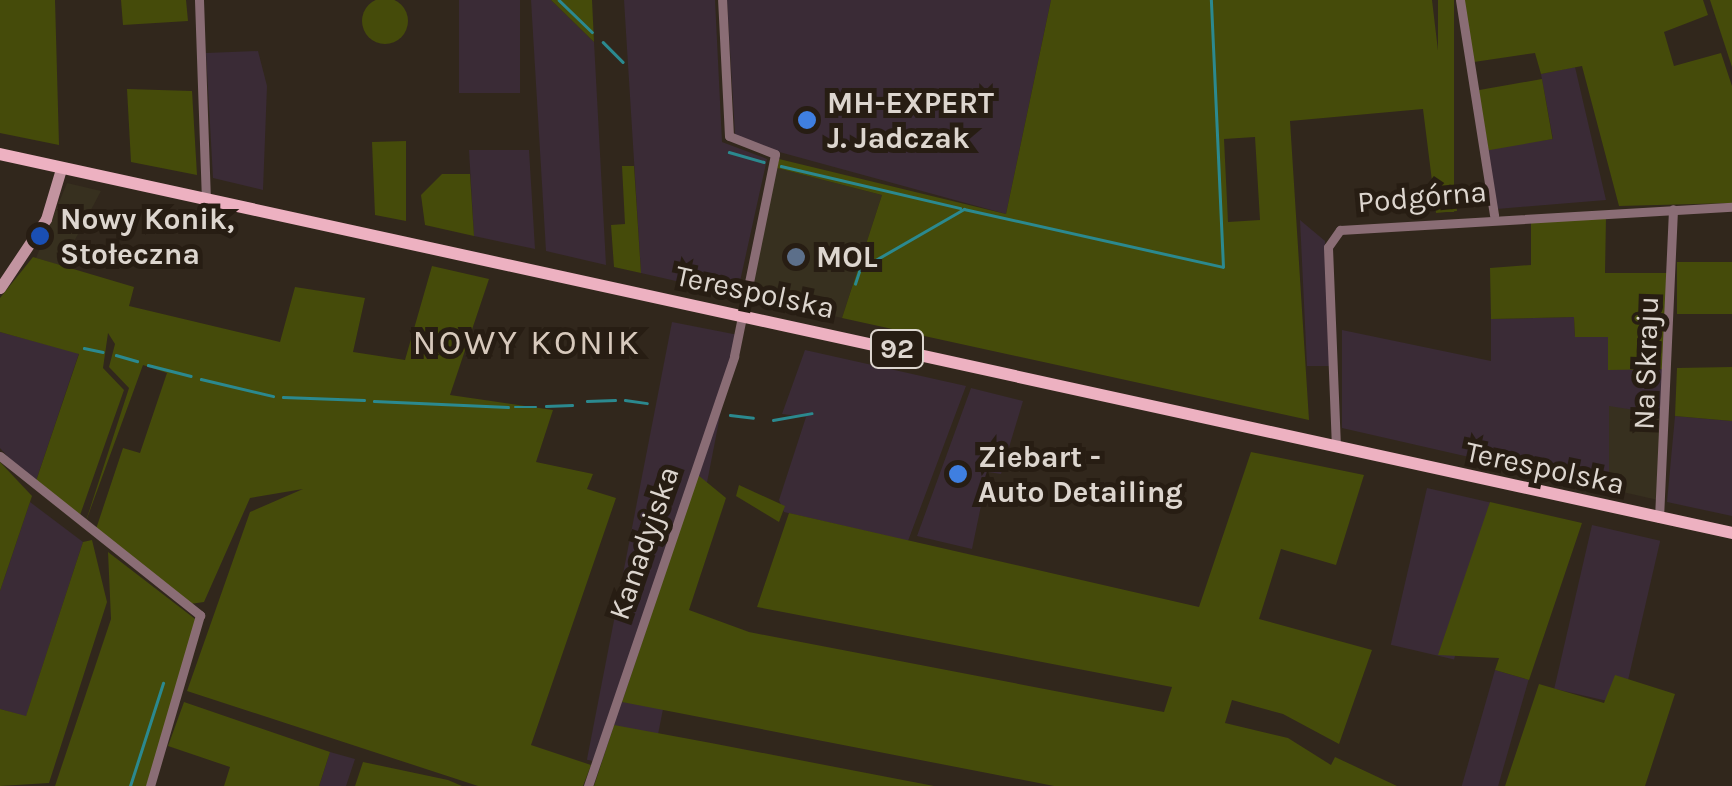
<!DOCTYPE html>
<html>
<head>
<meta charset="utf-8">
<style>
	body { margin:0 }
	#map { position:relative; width:1732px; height:786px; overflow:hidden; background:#31271c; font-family:Karla,sans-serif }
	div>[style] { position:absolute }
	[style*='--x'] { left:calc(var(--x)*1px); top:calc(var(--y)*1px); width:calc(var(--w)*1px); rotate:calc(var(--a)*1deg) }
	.commercial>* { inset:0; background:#37301f }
	.industrial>* { inset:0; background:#3a2b36; transform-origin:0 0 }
	.green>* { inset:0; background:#454b0a; transform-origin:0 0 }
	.round { border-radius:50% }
	.stream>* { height:2.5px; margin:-1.25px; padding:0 1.25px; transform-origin:1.25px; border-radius:1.25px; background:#2b898f }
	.street>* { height:9px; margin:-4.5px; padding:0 4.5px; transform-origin:4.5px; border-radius:4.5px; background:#8a6d75 }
	.secondary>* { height:11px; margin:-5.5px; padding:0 5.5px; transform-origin:5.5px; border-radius:5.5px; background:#c294a0 }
	.primary>* { height:12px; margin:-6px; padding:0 6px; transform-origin:6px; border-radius:6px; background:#edb1c1 }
	.dots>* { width:28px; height:28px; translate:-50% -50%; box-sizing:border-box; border:5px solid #271d13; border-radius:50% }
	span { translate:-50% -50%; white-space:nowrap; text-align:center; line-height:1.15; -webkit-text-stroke:10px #271d13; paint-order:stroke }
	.shield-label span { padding:2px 8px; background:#271d13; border:2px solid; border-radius:8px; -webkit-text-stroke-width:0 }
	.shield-label { font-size:28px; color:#ddd6cf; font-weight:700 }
	.poi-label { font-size:30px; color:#ddd6cf; font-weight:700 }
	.left { translate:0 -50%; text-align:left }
	.street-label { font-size:30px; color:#ddd6cf }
	.quarter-label { font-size:35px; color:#d7c9bc; letter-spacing:2.5px }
</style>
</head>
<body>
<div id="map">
	<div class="commercial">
		<i style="clip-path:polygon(777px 168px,882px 195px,842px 318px,749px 297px)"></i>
		<i style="clip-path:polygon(67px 183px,101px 191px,61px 266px,36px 258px)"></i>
		<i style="clip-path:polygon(1609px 405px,1666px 415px,1658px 500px,1609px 489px)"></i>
	</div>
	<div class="industrial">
		<i style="left:459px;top:0;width:61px;height:93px"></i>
		<i style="clip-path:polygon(531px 0,551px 0,594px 42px,606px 265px,546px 251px)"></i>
		<i style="clip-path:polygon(624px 0,715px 0,722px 142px,767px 159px,737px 295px,641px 273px)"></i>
		<i style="clip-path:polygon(727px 0,1051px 0,1006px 214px,746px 143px,735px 134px)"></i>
		<i style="clip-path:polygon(258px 51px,267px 86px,263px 190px,213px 178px,206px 53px)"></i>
		<i style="clip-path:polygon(1575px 67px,1606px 200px,1497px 209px,1487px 148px,1553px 139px,1541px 74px)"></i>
		<i style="clip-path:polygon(469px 150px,529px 150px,535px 249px,474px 236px)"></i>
		<i style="clip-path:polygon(1300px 220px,1325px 241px,1331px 366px,1307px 366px)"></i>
		<i style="clip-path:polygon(1574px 317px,1575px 337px,1608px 337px,1666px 369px,1666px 415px,1609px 406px,1609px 489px,1342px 428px,1342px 330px,1491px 361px,1491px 319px)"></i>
		<i style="left:672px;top:322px;width:65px;height:446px;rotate:11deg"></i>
		<i style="clip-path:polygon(0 332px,79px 353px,34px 487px,0 448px)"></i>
		<i style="clip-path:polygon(805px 350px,966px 386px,908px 541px,784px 512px,779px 500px,806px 417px,782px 414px)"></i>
		<i style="clip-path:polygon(971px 388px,1023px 401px,1001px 474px,988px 472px,972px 549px,917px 536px)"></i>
		<i style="clip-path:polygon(1675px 416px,1732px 421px,1732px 516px,1667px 502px)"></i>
		<i style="left:1427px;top:488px;width:65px;height:161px;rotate:13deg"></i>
		<i style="clip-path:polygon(30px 502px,83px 542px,26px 717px,0 709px,0 591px)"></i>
		<i style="left:1592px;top:525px;width:70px;height:168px;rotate:13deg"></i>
		<i style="left:1495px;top:670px;width:35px;height:122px;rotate:16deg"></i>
		<i style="clip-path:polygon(330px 752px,355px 759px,346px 786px,319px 786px)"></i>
	</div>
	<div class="green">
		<i class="round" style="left:362px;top:-2px;width:46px;height:46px"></i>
		<i style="clip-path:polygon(0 0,55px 0,59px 145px,0 133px)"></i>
		<i style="clip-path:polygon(121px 0,186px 0,188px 21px,123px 25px)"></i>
		<i style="clip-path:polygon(551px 0,592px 0,594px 42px)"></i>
		<i style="clip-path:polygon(evenodd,1051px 0,1432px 0,1457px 211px,1436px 213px,1423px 109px,1290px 121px,1309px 420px,842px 318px,882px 195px,777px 168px,779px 159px,1006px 214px,1051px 0,1255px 137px,1260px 220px,1228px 222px,1224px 139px,1255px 137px)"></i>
		<i style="left:1438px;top:0;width:16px;height:212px"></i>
		<i style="clip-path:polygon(1464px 0,1703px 0,1708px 15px,1664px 32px,1674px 66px,1721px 53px,1732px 86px,1732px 203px,1619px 206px,1582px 66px,1541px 74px,1535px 53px,1474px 62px)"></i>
		<i style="clip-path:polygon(1710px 0,1732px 0,1732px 67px)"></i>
		<i style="left:1542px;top:79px;width:61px;height:65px;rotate:80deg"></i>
		<i style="clip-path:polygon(127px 89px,192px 91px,197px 175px,131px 162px)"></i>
		<i style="clip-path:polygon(406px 141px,406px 221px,375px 215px,372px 142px)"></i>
		<i style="clip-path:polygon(622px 166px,634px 166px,641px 273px,614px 267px,611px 225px,625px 224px)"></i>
		<i style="clip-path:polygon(442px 174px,470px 174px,474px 236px,425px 225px,421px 195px)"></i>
		<i style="clip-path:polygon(1668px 215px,1606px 217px,1605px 273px,1668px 273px,1666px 369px,1608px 370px,1608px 337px,1575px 337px,1574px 317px,1491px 319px,1490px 268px,1531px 265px,1531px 217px)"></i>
		<i style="clip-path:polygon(33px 257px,134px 287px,129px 306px,280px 342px,295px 287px,365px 298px,353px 352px,405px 360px,432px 266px,489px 279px,450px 395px,553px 410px,536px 462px,593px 474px,587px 489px,616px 498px,531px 745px,591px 765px,583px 786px,478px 786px,187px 691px,250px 512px,303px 489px,250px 498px,204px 602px,190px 604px,96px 529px,123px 448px,140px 453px,167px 373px,143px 365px,85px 524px,129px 388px,109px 367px,115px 344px,108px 333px,103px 368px,124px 390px,79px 518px,34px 487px,79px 354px,0 332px,0 298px)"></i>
		<i style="left:1677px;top:262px;width:55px;height:52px"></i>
		<i style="clip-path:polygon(1732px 367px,1732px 421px,1675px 416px,1677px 368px)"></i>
		<i style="clip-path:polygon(1251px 452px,1364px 475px,1336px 565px,1281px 549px,1259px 619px,1372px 650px,1339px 744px,1283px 714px,1232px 700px,1225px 723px,1288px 738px,1331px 765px,1335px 757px,1397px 786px,1054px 786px,622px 702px,698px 475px,726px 498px,689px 610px,749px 632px,1164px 712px,1172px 687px,757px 607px,789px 513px,1199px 607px)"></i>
		<i style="clip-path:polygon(0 462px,32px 496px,0 591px)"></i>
		<i style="clip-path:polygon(739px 485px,785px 506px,779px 522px,736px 496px)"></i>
		<i style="clip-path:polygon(1490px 502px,1582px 523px,1529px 680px,1495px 670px,1499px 658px,1438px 655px)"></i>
		<i style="clip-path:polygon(92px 540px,107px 602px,49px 783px,0 786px,0 709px,26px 716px,83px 542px)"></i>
		<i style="clip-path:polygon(108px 552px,199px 622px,148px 786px,55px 786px,111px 619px)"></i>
		<i style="clip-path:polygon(1615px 675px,1675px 694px,1645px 786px,1505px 786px,1539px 684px,1604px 703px)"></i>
		<i style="clip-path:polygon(184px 702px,330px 752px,319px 786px,224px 786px,230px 767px,168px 746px)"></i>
		<i style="clip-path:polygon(614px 725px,711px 743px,934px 786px,594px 786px)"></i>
		<i style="clip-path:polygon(363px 762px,448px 780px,462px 786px,355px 786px)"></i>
	</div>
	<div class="stream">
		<i style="--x:559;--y:0;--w:46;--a:44.1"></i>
		<i style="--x:603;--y:42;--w:28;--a:45"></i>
		<i style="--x:729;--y:152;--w:36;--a:16"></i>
		<i style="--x:781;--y:166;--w:184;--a:13.2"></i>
		<i style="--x:855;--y:284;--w:16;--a:-72"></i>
		<i style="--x:860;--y:269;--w:120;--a:-30"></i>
		<i style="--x:964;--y:209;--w:265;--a:12.6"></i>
		<i style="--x:1223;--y:267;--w:267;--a:-92.6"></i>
		<i style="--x:84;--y:348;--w:19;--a:12"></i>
		<i style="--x:116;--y:355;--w:22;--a:16"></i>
		<i style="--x:148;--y:365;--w:44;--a:14.3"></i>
		<i style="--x:201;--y:379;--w:74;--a:13.3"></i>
		<i style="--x:283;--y:397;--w:81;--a:2.1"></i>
		<i style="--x:625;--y:400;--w:22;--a:8"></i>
		<i style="--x:374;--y:401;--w:134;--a:2.6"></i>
		<i style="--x:587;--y:401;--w:28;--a:-2"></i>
		<i style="--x:546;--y:406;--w:26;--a:-2"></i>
		<i style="--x:515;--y:407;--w:21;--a:0"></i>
		<i style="--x:730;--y:415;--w:23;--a:7"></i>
		<i style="--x:773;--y:420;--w:39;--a:-10"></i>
		<i style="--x:130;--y:786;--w:108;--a:-72.2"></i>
	</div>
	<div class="street">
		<i style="--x:199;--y:0;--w:199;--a:88"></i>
		<i style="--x:1460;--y:0;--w:218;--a:81"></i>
		<i style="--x:1336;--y:447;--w:200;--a:-92.3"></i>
		<i style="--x:1328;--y:247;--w:21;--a:-55"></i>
		<i style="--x:1340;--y:230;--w:393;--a:-3.4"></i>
		<i style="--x:0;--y:456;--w:256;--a:38.5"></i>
		<i style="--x:200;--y:615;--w:178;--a:106.3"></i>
		<i style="--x:1659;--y:518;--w:309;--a:-87.4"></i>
		<i style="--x:588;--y:786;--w:454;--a:-71.2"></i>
		<i style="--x:734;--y:356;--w:206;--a:-78.5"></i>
		<i style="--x:775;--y:154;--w:49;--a:-158.6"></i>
		<i style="--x:729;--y:136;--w:136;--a:-92.9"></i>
	</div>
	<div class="secondary">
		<i style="--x:0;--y:288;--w:83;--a:-56.3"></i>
		<i style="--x:46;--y:219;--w:52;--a:-73.3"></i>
	</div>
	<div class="primary">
		<i style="--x:0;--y:154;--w:1773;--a:12.34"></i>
	</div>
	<div class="dots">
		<i style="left:807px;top:120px;background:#3f7fe0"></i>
		<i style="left:40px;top:236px;background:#1a4fb4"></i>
		<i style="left:796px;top:257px;background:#5c6f8a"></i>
		<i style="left:958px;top:474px;background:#3f7fe0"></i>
	</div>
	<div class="shield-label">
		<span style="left:897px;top:349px">92</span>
	</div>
	<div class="poi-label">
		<span class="left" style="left:827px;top:120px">MH-EXPERT<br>J. Jadczak</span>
		<span class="left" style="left:60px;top:236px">Nowy Konik,<br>Stołeczna</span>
		<span class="left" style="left:816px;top:257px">MOL</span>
		<span class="left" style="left:978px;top:474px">Ziebart -<br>Auto Detailing</span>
	</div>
	<div class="street-label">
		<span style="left:1422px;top:197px;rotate:-5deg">Podgórna</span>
		<span style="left:755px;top:292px;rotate:12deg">Terespolska</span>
		<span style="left:1646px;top:363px;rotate:-88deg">Na Skraju</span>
		<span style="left:1545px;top:468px;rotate:12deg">Terespolska</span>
		<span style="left:644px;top:543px;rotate:-71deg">Kanadyjska</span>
	</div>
	<div class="quarter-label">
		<span style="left:527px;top:343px">NOWY KONIK</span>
	</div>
</div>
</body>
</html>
